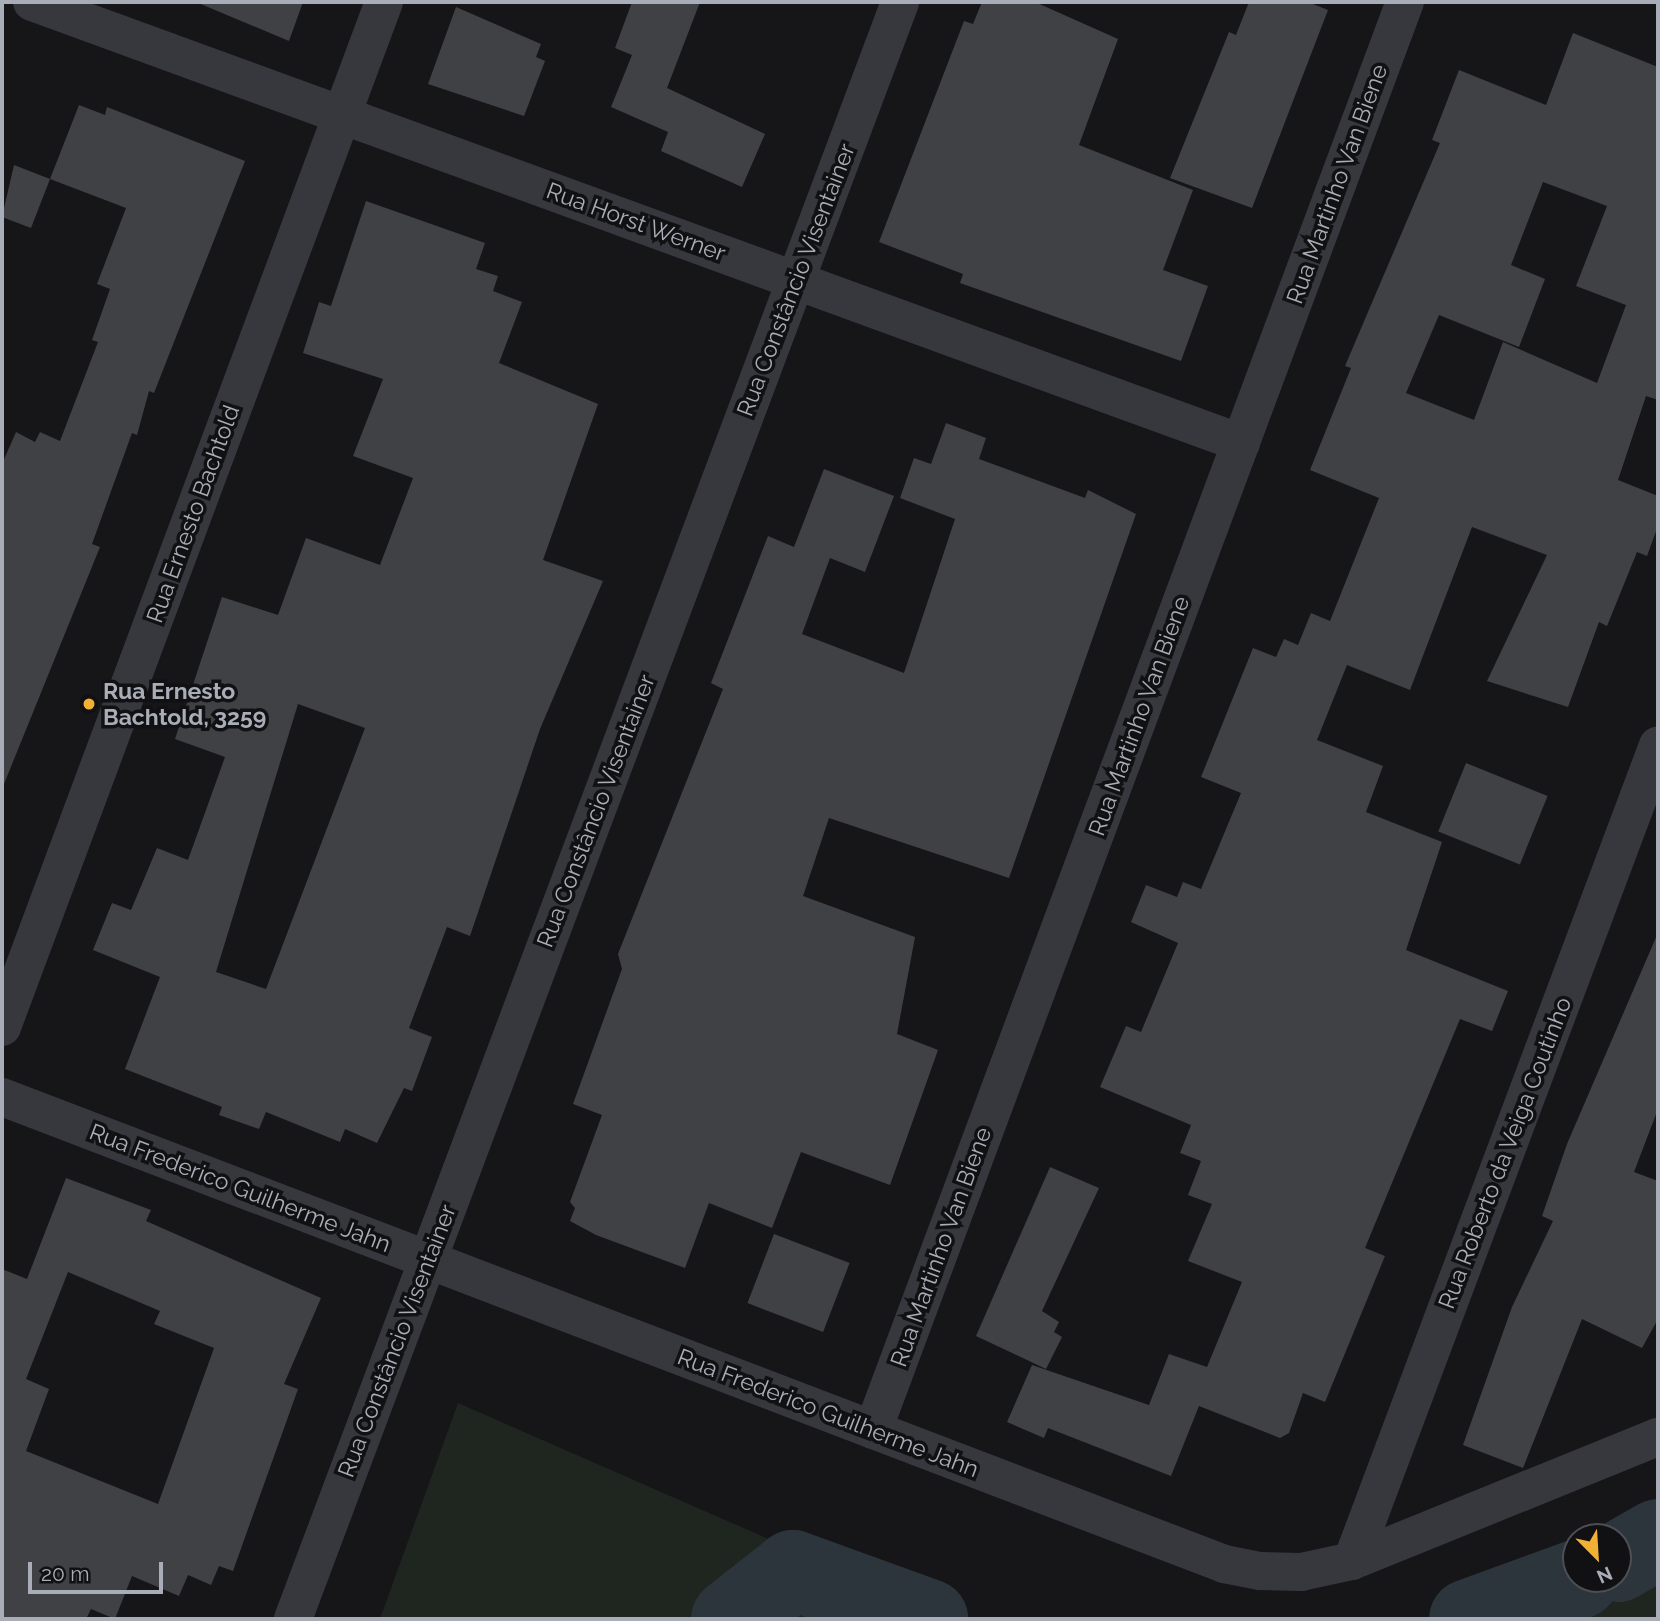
<!DOCTYPE html>
<html>
<head>
<meta charset="utf-8">
<style>
	body { margin:0 }
	#map { position:relative; width:1660px; height:1621px; overflow:hidden; background:#161618; font-family:Raleway,sans-serif }
	div>[style] { position:absolute }
	[style*='--x'] { left:calc(var(--x)*1px); top:calc(var(--y)*1px); width:calc(var(--w)*1px); rotate:calc(var(--a)*1deg) }
	.green>* { inset:0; background:#1e261f }
	.river>* { height:80px; margin:-40px; padding:0 40px; transform-origin:40px; border-radius:40px; background:#2c353c }
	.building>* { inset:0; background:#404145; transform-origin:0 0 }
	.minor>* { height:38px; margin:-19px; padding:0 19px; transform-origin:19px; border-radius:19px; background:#37383d }
	.dots>* { width:19px; height:19px; translate:-50% -50%; box-sizing:border-box; border:4px solid #111113; border-radius:50% }
	span { translate:-50% -50%; white-space:nowrap; text-align:center; line-height:1.15; -webkit-text-stroke:7px #111113; paint-order:stroke }
	.street-label { font-size:23px; color:#a8adb8 }
	.poi-label { font-size:23px; color:#a8adb8; font-weight:700 }
	.left { translate:0 -50%; text-align:left }
	.frame { position:absolute; inset:0; border:4px solid #a8adb8; pointer-events:none }
	.north { position:absolute; left:1562px; top:1523px; width:70px; height:70px; box-sizing:border-box; background:#111113; border:2px solid #4d4f55; border-radius:50%; rotate:156deg; font-size:19px; font-weight:700; line-height:28px; text-align:center; color:#a8adb8 }
	.north::after { content:''; display:block; margin:auto; width:24px; height:32px; background:#f2b134; clip-path:polygon(50% 0,100% 100%,50% 72%,0 100%) }
	.scale { position:absolute; left:28px; top:1562px; width:135px; height:32px; box-sizing:border-box; border:4px solid #a8adb8; border-top:0; padding-left:9px; font-size:21px; line-height:24px; white-space:nowrap; color:#a8adb8; -webkit-text-stroke:5px #111113; paint-order:stroke }
</style>
</head>
<body>
<div id="map">
	<div class="green">
		<i style="clip-path:polygon(458px 1403px,951px 1619px,380px 1619px)"></i>
		<i style="clip-path:polygon(1658px 1539px,1658px 1619px,1469px 1619px,1579px 1579px,1618px 1579px,1618px 1562px)"></i>
	</div>
	<div class="river">
		<i style="--x:1618;--y:1562;--w:46;--a:-29.9"></i>
		<i style="--x:731;--y:1619;--w:79;--a:-38.3"></i>
		<i style="--x:793;--y:1570;--w:144;--a:19.9"></i>
		<i style="--x:1469;--y:1619;--w:117;--a:-20"></i>
	</div>
	<div class="building">
		<i style="clip-path:polygon(196px 2px,303px 2px,289px 41px)"></i>
		<i style="clip-path:polygon(632px 2px,700px 2px,667px 88px,765px 134px,742px 187px,661px 151px,668px 132px,611px 107px,632px 55px,615px 48px)"></i>
		<i style="clip-path:polygon(982px 2px,1035px 2px,1118px 39px,1079px 145px,1193px 190px,1163px 270px,1208px 286px,1181px 361px,960px 283px,963px 274px,879px 242px,964px 21px,973px 24px)"></i>
		<i style="clip-path:polygon(1249px 2px,1308px 2px,1328px 10px,1252px 208px,1170px 178px,1229px 32px,1236px 35px)"></i>
		<i style="clip-path:polygon(456px 7px,541px 44px,536px 57px,545px 61px,524px 116px,428px 84px)"></i>
		<i style="clip-path:polygon(evenodd,1573px 33px,1658px 67px,1658px 400px,1646px 396px,1618px 480px,1658px 496px,1658px 526px,1647px 556px,1637px 552px,1607px 626px,1599px 622px,1568px 707px,1487px 681px,1547px 555px,1472px 527px,1410px 690px,1347px 665px,1317px 740px,1383px 766px,1366px 812px,1442px 842px,1406px 950px,1508px 991px,1492px 1031px,1460px 1019px,1365px 1248px,1385px 1256px,1325px 1402px,1303px 1393px,1289px 1433px,1280px 1438px,1199px 1406px,1171px 1476px,1048px 1428px,1044px 1438px,1007px 1422px,1032px 1365px,1149px 1405px,1169px 1354px,1207px 1367px,1242px 1282px,1188px 1261px,1212px 1204px,1188px 1195px,1201px 1161px,1180px 1153px,1191px 1125px,1100px 1087px,1126px 1026px,1141px 1032px,1178px 943px,1131px 922px,1146px 885px,1177px 897px,1183px 882px,1201px 889px,1241px 793px,1201px 777px,1253px 648px,1276px 657px,1284px 639px,1298px 645px,1311px 613px,1330px 621px,1379px 498px,1310px 470px,1351px 368px,1345px 366px,1440px 143px,1432px 140px,1459px 70px,1546px 105px,1573px 33px,1543px 182px,1607px 206px,1576px 286px,1626px 305px,1597px 383px,1503px 342px,1474px 420px,1406px 393px,1439px 315px,1519px 347px,1545px 279px,1511px 265px,1543px 182px)"></i>
		<i style="clip-path:polygon(79px 105px,105px 115px,107px 107px,245px 161px,154px 393px,149px 391px,137px 435px,132px 433px,92px 544px,100px 547px,4px 784px,2px 464px,16px 432px,35px 442px,40px 432px,60px 441px,98px 342px,92px 340px,110px 289px,97px 284px,126px 208px,50px 179px)"></i>
		<i style="clip-path:polygon(14px 165px,50px 179px,31px 228px,2px 217px)"></i>
		<i style="clip-path:polygon(evenodd,366px 201px,485px 243px,476px 269px,498px 276px,493px 291px,522px 302px,499px 363px,598px 404px,543px 560px,603px 581px,540px 729px,470px 936px,447px 927px,409px 1028px,432px 1037px,412px 1091px,404px 1088px,377px 1143px,345px 1129px,340px 1142px,266px 1112px,259px 1129px,219px 1115px,222px 1107px,125px 1069px,160px 977px,93px 950px,112px 903px,131px 910px,157px 848px,188px 860px,225px 757px,175px 739px,222px 597px,278px 615px,306px 538px,380px 565px,413px 478px,353px 456px,383px 379px,303px 353px,319px 302px,331px 306px,366px 201px,298px 704px,365px 728px,266px 989px,216px 972px,298px 704px)"></i>
		<i style="clip-path:polygon(946px 423px,986px 438px,979px 459px,1085px 498px,1088px 490px,1136px 514px,1009px 878px,829px 818px,803px 896px,915px 937px,897px 1034px,938px 1050px,890px 1185px,801px 1152px,772px 1228px,709px 1203px,685px 1268px,596px 1235px,570px 1221px,575px 1208px,570px 1202px,602px 1115px,573px 1104px,622px 969px,618px 954px,723px 689px,711px 683px,768px 536px,794px 547px,824px 469px,894px 496px,865px 572px,830px 558px,802px 634px,904px 673px,955px 519px,900px 498px,914px 458px,931px 464px)"></i>
		<i style="left:1466px;top:763px;width:88px;height:74px;rotate:22deg"></i>
		<i style="clip-path:polygon(1657px 935px,1658px 1109px,1634px 1172px,1658px 1181px,1658px 1319px,1642px 1348px,1582px 1319px,1523px 1468px,1463px 1445px,1512px 1307px,1553px 1221px,1542px 1216px,1567px 1144px)"></i>
		<i style="clip-path:polygon(1050px 1167px,1099px 1188px,1042px 1311px,1059px 1322px,1054px 1332px,1062px 1337px,1046px 1369px,976px 1336px)"></i>
		<i style="clip-path:polygon(evenodd,66px 1178px,151px 1210px,146px 1221px,321px 1298px,284px 1384px,298px 1389px,233px 1571px,219px 1566px,211px 1585px,188px 1575px,179px 1596px,132px 1576px,115px 1619px,91px 1609px,86px 1619px,2px 1619px,2px 1269px,27px 1279px,66px 1178px,68px 1272px,160px 1311px,154px 1324px,214px 1348px,158px 1504px,26px 1451px,49px 1389px,26px 1379px,68px 1272px)"></i>
		<i style="left:774px;top:1234px;width:81px;height:74px;rotate:21deg"></i>
	</div>
	<div class="minor">
		<i style="--x:32;--y:2;--w:1287;--a:20.04"></i>
		<i style="--x:2;--y:1027;--w:1094;--a:-69.56"></i>
		<i style="--x:2;--y:1097;--w:1308;--a:20.91"></i>
		<i style="--x:1224;--y:1564;--w:37;--a:11"></i>
		<i style="--x:1260;--y:1571;--w:41;--a:1.4"></i>
		<i style="--x:1301;--y:1572;--w:52;--a:-12.2"></i>
		<i style="--x:1352;--y:1561;--w:330;--a:-22.1"></i>
		<i style="--x:873;--y:1430;--w:1524;--a:-69.57"></i>
		<i style="--x:1352;--y:1561;--w:871;--a:-69.44"></i>
		<i style="--x:293;--y:1619;--w:1727;--a:-69.42"></i>
	</div>
	<div class="dots">
		<i style="left:89px;top:704px;background:#f2b134"></i>
	</div>
	<div class="street-label">
		<span style="left:1337px;top:184px;rotate:-70deg">Rua Martinho Van Biene</span>
		<span style="left:636px;top:222px;rotate:20deg">Rua Horst Werner</span>
		<span style="left:796px;top:280px;rotate:-69deg">Rua Constâncio Visentainer</span>
		<span style="left:193px;top:514px;rotate:-70deg">Rua Ernesto Bachtold</span>
		<span style="left:1139px;top:716px;rotate:-70deg">Rua Martinho Van Biene</span>
		<span style="left:596px;top:811px;rotate:-69deg">Rua Constâncio Visentainer</span>
		<span style="left:1505px;top:1153px;rotate:-69deg">Rua Roberto da Veiga Coutinho</span>
		<span style="left:240px;top:1188px;rotate:21deg">Rua Frederico Guilherme Jahn</span>
		<span style="left:941px;top:1247px;rotate:-70deg">Rua Martinho Van Biene</span>
		<span style="left:397px;top:1341px;rotate:-69deg">Rua Constâncio Visentainer</span>
		<span style="left:828px;top:1413px;rotate:21deg">Rua Frederico Guilherme Jahn</span>
	</div>
	<div class="poi-label">
		<span class="left" style="left:103px;top:704px">Rua Ernesto<br>Bachtold, 3259</span>
	</div>
	<div class="frame"></div>
	<div class="north">N</div>
	<div class="scale">20 m</div>
</div>
</body>
</html>
